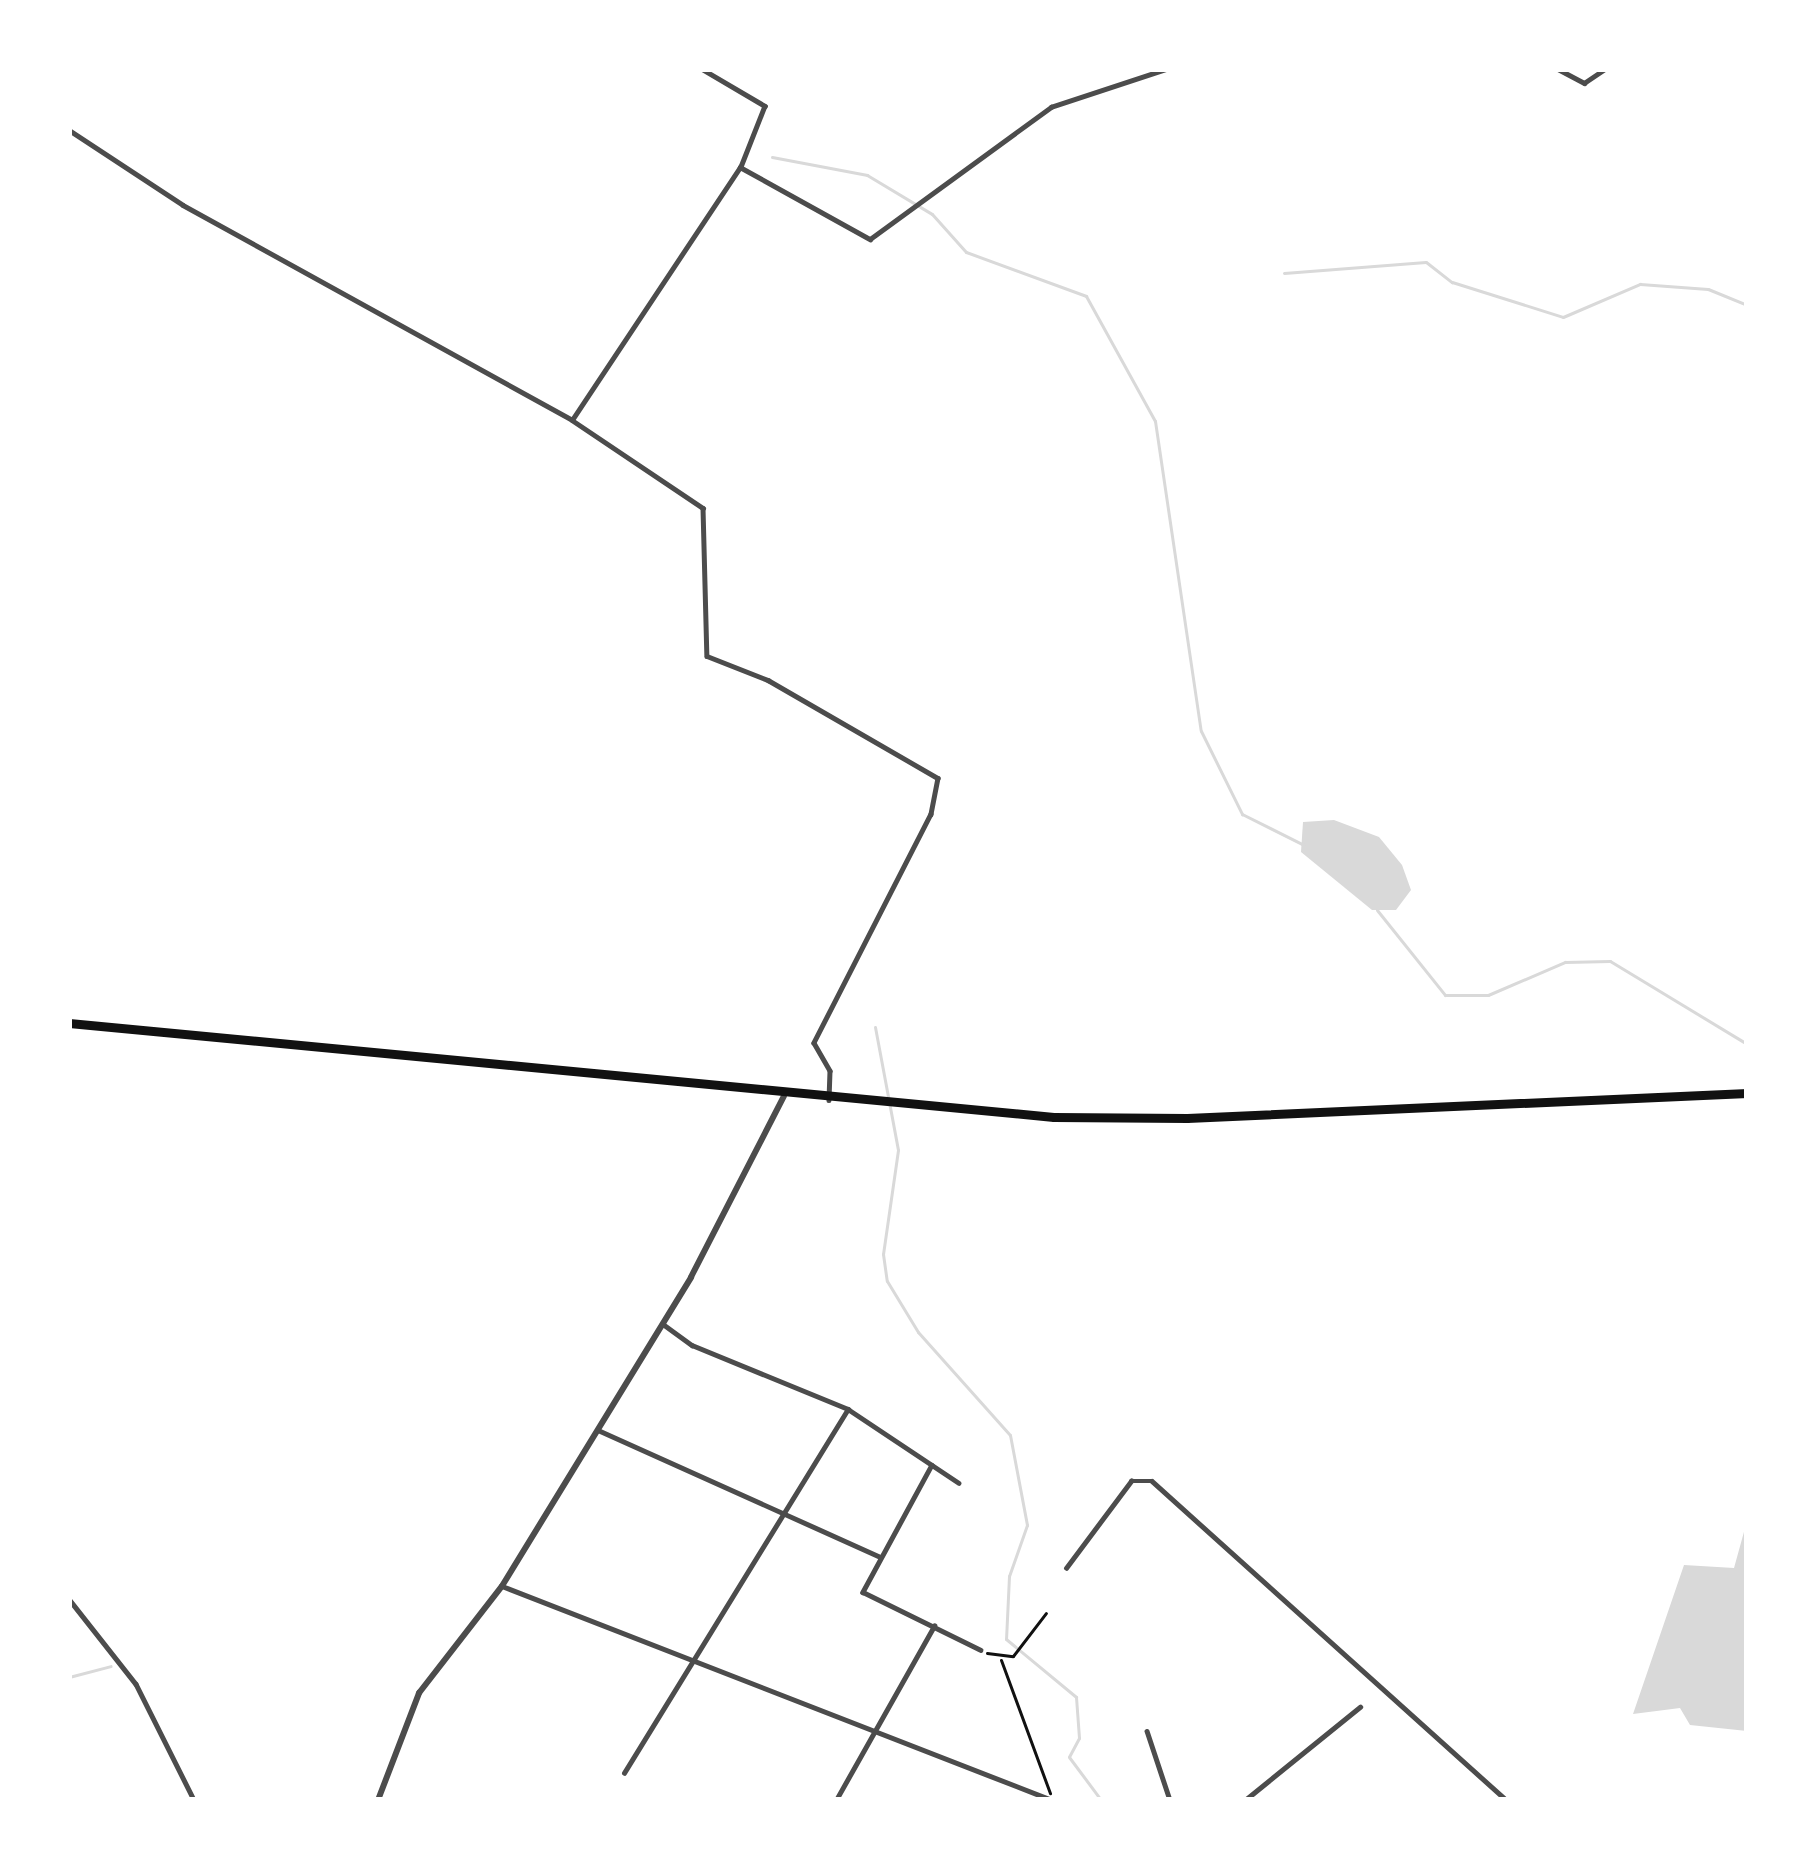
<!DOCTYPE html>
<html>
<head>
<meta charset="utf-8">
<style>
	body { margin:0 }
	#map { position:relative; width:1816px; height:1869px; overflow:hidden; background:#fff; font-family:"DM Sans",sans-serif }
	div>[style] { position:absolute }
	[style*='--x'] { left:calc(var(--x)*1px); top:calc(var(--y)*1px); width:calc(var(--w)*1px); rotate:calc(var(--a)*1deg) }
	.water>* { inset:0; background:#d9d9d9 }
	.stream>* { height:3px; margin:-1.5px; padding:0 1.5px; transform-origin:1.5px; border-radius:1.5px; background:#d9d9d9 }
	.path>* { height:3px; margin:-1.5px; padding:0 1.5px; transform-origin:1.5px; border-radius:1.5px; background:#111 }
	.minor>* { height:4.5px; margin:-2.25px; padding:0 2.25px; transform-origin:2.25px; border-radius:2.25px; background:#4c4c4c }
	.tertiary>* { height:6px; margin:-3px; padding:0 3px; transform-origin:3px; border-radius:3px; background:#4c4c4c }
	.trunk>* { height:9px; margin:-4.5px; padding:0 4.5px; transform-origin:4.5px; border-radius:4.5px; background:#111 }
	span { translate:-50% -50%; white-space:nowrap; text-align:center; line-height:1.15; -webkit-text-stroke:10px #fff; paint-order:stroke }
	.frame { position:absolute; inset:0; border:72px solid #fff; pointer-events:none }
</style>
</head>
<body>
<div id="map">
	<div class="water">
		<i style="clip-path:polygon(1334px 820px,1379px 837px,1402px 865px,1411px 890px,1396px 910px,1372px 910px,1301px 852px,1303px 822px)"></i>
		<i style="clip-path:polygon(1747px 1521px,1747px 1731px,1690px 1725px,1680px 1708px,1633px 1714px,1684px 1565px,1734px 1568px)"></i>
	</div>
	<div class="stream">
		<i style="--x:772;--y:157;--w:97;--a:10.7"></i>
		<i style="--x:867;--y:175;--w:76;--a:31"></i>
		<i style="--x:932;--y:214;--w:51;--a:48.2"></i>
		<i style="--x:966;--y:252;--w:128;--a:20.1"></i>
		<i style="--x:1086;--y:296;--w:143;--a:61.1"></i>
		<i style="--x:1155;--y:421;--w:313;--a:81.6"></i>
		<i style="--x:1201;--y:731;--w:93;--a:63.7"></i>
		<i style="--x:1242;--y:814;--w:69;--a:26.6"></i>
		<i style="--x:1284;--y:273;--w:142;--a:-4.4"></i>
		<i style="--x:1426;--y:262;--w:33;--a:38"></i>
		<i style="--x:1452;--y:282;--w:116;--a:17.5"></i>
		<i style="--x:1563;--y:317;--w:84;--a:-23.2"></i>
		<i style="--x:1640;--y:284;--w:68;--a:4.2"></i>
		<i style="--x:1708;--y:289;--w:42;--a:22.3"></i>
		<i style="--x:1377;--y:910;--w:109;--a:51.3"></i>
		<i style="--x:1445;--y:995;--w:43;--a:0"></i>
		<i style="--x:1488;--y:995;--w:84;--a:-23.2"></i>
		<i style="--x:1565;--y:962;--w:45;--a:-1.3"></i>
		<i style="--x:1610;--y:961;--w:160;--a:31.2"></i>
		<i style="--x:875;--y:1027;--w:125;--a:79.4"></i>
		<i style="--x:898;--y:1150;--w:105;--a:98.2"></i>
		<i style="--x:883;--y:1254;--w:27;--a:82"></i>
		<i style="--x:887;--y:1281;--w:60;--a:58.7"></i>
		<i style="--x:918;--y:1332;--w:138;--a:48.2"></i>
		<i style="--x:1010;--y:1435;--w:92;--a:79.3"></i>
		<i style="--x:1027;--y:1525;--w:54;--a:109.4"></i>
		<i style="--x:1009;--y:1576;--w:63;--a:92.7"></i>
		<i style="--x:1006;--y:1639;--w:91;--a:39.6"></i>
		<i style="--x:1076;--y:1697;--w:41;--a:85.8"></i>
		<i style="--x:1079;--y:1738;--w:21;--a:118"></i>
		<i style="--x:1069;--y:1757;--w:54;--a:53.3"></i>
		<i style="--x:69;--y:1677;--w:43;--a:-14.7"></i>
	</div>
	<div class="path">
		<i style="--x:987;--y:1653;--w:26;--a:7"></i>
		<i style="--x:1013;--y:1656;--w:54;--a:-52.5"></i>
		<i style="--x:1001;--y:1660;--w:142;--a:69.8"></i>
	</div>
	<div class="minor">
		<i style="--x:702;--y:69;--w:73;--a:30.4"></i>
		<i style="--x:765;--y:106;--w:66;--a:111.5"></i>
		<i style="--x:1558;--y:69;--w:30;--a:28"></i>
		<i style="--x:1584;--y:83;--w:25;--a:-34"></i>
		<i style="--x:69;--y:130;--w:136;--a:33.3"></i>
		<i style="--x:183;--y:205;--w:444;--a:28.9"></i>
		<i style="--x:572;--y:420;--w:158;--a:33.9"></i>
		<i style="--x:703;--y:508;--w:148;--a:88.5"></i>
		<i style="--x:707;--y:656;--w:66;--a:21.5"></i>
		<i style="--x:768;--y:680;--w:196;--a:30"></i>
		<i style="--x:938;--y:778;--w:37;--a:101"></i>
		<i style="--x:931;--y:814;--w:257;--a:117.1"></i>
		<i style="--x:814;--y:1043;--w:32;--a:60"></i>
		<i style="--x:830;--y:1071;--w:29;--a:92"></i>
		<i style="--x:572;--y:420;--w:304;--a:-56.4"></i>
		<i style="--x:740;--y:167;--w:149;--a:29"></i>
		<i style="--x:870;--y:239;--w:224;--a:-36.1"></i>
		<i style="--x:1051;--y:107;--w:121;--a:-18.3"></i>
		<i style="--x:663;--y:1324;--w:36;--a:36"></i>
		<i style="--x:692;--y:1345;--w:169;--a:22.3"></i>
		<i style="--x:848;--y:1409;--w:133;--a:33.7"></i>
		<i style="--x:598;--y:1430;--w:308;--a:24.2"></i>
		<i style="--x:932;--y:1465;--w:145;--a:118.5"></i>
		<i style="--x:863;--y:1592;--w:131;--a:26.2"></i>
		<i style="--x:1066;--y:1568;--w:109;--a:-53.2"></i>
		<i style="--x:1131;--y:1481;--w:21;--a:0"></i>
		<i style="--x:1152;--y:1481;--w:477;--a:42"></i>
		<i style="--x:502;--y:1586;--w:590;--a:21.26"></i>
		<i style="--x:69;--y:1599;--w:108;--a:51.8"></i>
		<i style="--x:136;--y:1684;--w:130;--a:63.4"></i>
		<i style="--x:1147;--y:1731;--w:73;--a:71.6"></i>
		<i style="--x:624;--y:1773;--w:427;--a:-58.4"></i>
		<i style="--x:836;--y:1800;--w:200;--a:-60.6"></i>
		<i style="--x:1245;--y:1800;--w:148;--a:-39"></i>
	</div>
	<div class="tertiary">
		<i style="--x:378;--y:1800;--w:115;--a:-69"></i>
		<i style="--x:419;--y:1693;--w:135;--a:-52.2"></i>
		<i style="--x:502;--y:1586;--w:362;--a:-58.5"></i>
		<i style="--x:691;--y:1277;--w:203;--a:-62.8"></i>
	</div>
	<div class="trunk">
		<i style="--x:69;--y:1023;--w:989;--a:5.45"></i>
		<i style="--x:1054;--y:1117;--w:133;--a:0.4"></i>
		<i style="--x:1187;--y:1118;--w:561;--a:-2.56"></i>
	</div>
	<div class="frame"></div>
</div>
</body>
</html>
